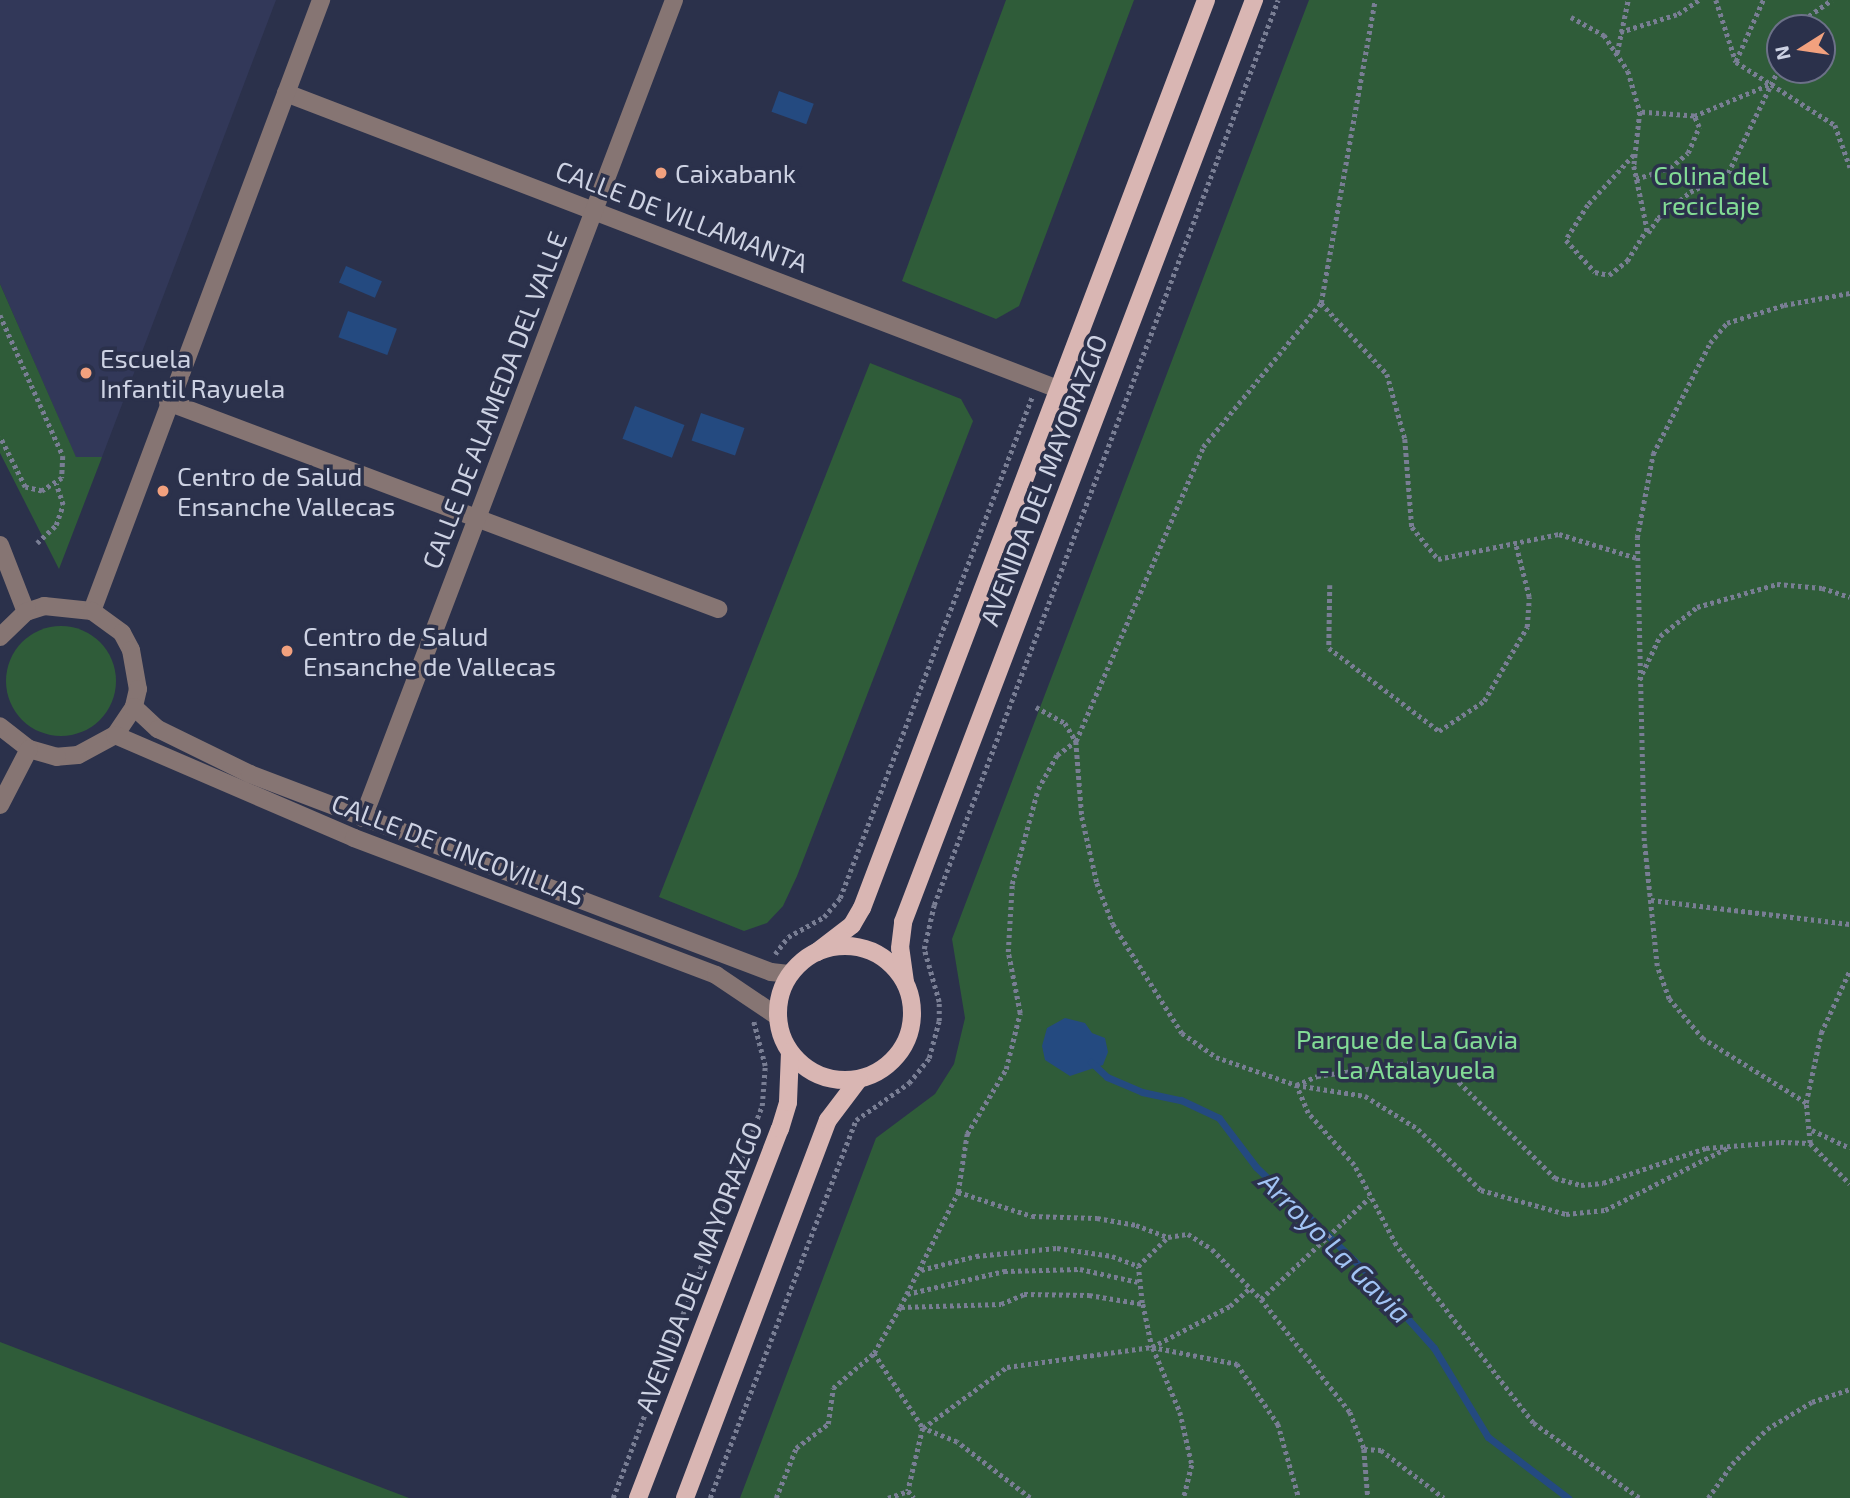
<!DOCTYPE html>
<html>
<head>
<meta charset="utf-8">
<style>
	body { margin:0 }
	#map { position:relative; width:1850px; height:1498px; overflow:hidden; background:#2b314b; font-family:"Exo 2",sans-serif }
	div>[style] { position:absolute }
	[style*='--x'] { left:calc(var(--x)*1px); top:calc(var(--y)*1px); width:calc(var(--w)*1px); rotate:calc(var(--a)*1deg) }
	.built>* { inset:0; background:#323859 }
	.green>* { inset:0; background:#2f5c39 }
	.round { border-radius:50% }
	.water>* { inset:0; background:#244a80; transform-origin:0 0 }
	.stream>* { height:7px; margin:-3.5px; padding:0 3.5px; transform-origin:3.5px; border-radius:3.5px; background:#244a80 }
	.path>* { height:4.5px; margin-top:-2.25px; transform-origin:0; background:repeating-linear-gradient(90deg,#797e94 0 3.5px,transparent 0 7px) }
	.minor>* { height:18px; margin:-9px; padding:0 9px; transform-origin:9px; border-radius:9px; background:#867573 }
	.major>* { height:18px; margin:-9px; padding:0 9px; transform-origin:9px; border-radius:9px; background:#d9b6b3 }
	.major>.ring { margin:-9px; padding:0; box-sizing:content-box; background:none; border:18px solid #d9b6b3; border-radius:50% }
	.dots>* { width:19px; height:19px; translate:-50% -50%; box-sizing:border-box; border:4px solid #2b314b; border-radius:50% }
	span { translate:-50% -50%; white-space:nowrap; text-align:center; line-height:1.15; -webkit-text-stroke:7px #2b314b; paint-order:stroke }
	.poi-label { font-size:26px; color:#cdd2e3 }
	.left { translate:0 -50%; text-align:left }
	.park-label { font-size:26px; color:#82db95 }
	.street-label { font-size:26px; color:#cdd2e3 }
	.water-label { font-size:28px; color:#a1c3f4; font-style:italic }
	.north { position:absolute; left:1766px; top:14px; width:70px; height:70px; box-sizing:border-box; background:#2b314b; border:2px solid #6c7188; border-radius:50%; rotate:258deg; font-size:19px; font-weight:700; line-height:28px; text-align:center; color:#cdd2e3 }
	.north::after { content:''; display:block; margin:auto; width:24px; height:32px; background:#f2a17e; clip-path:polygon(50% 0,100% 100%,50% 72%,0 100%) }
</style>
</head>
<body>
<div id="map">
	<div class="built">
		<i style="clip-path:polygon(0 0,276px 0,102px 457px,76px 458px,0 284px)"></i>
	</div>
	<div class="green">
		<i style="clip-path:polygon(1006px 0,1134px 0,1019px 306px,996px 319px,902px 281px)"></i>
		<i style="clip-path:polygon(evenodd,1309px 0,1850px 0,1850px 1498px,740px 1498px,876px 1138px,935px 1094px,954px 1064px,965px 1018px,952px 939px,1309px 0,1780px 28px,1822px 28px,1822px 70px,1780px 70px,1780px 28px)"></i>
		<i style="clip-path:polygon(0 284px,76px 457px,102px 457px,59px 569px,0 453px)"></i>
		<i style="clip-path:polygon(870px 363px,961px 399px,973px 421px,797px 876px,783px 906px,767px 923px,744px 931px,659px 897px)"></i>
		<i class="round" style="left:6px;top:626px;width:110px;height:110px"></i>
		<i style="clip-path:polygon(0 1342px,409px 1498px,0 1498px)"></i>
	</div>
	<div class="water">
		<i style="left:779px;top:91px;width:37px;height:22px;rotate:20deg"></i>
		<i style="left:346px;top:266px;width:39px;height:18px;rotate:23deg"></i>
		<i style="left:348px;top:311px;width:52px;height:28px;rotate:20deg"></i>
		<i style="left:635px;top:406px;width:53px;height:35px;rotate:21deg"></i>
		<i style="left:701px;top:413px;width:46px;height:29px;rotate:19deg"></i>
		<i style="clip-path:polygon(1065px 1018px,1085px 1023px,1092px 1033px,1105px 1038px,1108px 1052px,1103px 1065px,1070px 1076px,1045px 1060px,1042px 1046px,1047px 1028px)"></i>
	</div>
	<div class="stream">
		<i style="--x:1091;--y:1062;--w:22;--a:43"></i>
		<i style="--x:1107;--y:1077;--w:38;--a:23"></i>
		<i style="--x:1142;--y:1092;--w:40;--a:12"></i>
		<i style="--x:1181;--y:1100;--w:42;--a:25.3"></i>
		<i style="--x:1219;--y:1118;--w:61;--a:52.9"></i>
		<i style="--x:1256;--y:1167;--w:149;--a:43.6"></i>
		<i style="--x:1364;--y:1270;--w:105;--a:48.1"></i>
		<i style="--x:1434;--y:1348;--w:104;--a:58.8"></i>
		<i style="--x:1488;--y:1437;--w:101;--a:37.3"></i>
	</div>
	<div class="path">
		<i style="--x:1716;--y:0;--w:65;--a:72.1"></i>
		<i style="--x:1736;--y:62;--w:117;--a:32.5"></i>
		<i style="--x:1835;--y:125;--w:45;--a:70.3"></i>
		<i style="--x:1571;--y:17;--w:38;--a:29"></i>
		<i style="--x:1604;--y:35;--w:43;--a:56.3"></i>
		<i style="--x:1628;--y:71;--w:43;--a:73.7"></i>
		<i style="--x:1640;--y:112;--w:54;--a:96.3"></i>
		<i style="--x:1634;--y:166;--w:68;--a:78.2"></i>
		<i style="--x:1648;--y:233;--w:18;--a:-56"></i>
		<i style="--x:1658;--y:218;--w:41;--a:-39.1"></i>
		<i style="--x:1690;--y:192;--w:42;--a:-26.6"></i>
		<i style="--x:1728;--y:173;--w:119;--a:-64.1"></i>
		<i style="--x:1799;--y:28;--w:9;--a:-63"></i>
		<i style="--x:1803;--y:20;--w:35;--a:-35"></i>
		<i style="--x:1620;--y:32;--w:61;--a:-17.2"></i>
		<i style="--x:1678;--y:14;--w:25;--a:-34"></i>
		<i style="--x:1617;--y:53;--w:54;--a:-78.3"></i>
		<i style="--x:1736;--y:61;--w:67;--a:-66.1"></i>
		<i style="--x:1694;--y:116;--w:82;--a:-22.8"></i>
		<i style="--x:1634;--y:155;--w:68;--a:132.6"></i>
		<i style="--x:1588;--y:205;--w:41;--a:122.2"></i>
		<i style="--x:1566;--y:240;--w:43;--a:47.8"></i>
		<i style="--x:1595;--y:272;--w:14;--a:12"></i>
		<i style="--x:1609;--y:275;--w:23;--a:-38"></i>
		<i style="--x:1627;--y:261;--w:38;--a:-58"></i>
		<i style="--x:1636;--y:179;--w:36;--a:-18"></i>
		<i style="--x:1670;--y:168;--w:23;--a:-40"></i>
		<i style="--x:1688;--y:153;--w:28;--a:-67"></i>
		<i style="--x:1699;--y:127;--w:12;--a:-114"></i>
		<i style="--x:1694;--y:116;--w:54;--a:-175.8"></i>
		<i style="--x:1321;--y:303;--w:97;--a:47.1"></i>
		<i style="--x:1387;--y:374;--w:67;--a:74.5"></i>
		<i style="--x:1405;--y:439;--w:88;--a:85.5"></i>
		<i style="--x:1412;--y:527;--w:41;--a:50.9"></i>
		<i style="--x:1438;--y:559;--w:124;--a:-11.7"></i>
		<i style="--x:1559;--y:534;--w:82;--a:17.1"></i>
		<i style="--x:0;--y:315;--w:154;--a:65.9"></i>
		<i style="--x:63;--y:456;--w:22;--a:93"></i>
		<i style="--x:62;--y:478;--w:24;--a:147"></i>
		<i style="--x:42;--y:491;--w:17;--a:-167"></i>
		<i style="--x:25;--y:487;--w:56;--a:-116.6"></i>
		<i style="--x:37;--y:543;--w:26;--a:-43"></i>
		<i style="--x:56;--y:525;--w:21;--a:-71"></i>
		<i style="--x:63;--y:505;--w:22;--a:-108"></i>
		<i style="--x:1330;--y:585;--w:63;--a:90.9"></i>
		<i style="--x:1329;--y:648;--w:138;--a:37"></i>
		<i style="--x:1439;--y:731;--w:54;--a:-33.7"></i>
		<i style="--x:1484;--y:701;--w:86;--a:-59.8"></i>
		<i style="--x:1527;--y:627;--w:30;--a:-86"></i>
		<i style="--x:1529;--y:597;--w:53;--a:-104.3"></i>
		<i style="--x:1639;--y:680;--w:49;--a:-64.5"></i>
		<i style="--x:1660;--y:636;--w:47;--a:-38.1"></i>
		<i style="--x:1697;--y:607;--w:83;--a:-16"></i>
		<i style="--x:1777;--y:584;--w:45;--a:5.1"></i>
		<i style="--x:1822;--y:588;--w:29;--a:18"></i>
		<i style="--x:1036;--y:707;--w:33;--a:29"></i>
		<i style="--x:1065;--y:723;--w:21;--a:59"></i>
		<i style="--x:1076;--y:741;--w:76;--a:85.5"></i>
		<i style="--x:1082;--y:817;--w:68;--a:77.2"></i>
		<i style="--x:1097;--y:883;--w:44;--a:68.7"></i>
		<i style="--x:1113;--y:924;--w:129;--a:57.7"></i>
		<i style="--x:1182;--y:1033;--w:42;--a:35.2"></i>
		<i style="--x:1216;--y:1057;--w:85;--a:19.3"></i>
		<i style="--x:1296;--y:1085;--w:70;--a:9.1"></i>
		<i style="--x:1365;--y:1096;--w:62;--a:31.9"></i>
		<i style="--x:1418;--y:1129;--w:88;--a:44.1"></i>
		<i style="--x:1481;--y:1190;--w:88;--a:15.8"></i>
		<i style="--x:1566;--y:1214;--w:39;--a:-6"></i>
		<i style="--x:1605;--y:1210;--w:139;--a:-26.9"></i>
		<i style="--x:1651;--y:900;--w:200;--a:6.9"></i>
		<i style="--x:775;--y:954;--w:21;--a:-53"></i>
		<i style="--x:788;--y:937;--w:41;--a:-29.1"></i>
		<i style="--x:824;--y:917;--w:25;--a:-50"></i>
		<i style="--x:840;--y:898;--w:537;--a:-69.03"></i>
		<i style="--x:1806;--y:1103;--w:121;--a:-148.1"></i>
		<i style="--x:1703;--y:1039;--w:52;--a:-130.4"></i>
		<i style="--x:1669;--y:999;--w:35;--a:-110"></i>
		<i style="--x:1657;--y:966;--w:126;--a:-95.9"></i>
		<i style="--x:1644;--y:841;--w:303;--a:-91.3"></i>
		<i style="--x:1637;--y:538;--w:86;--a:-79.2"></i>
		<i style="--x:1653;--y:454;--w:125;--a:-62.8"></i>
		<i style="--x:1710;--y:343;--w:26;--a:-50"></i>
		<i style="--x:1727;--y:323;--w:60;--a:-17.5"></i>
		<i style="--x:1784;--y:305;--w:67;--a:-10.3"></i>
		<i style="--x:1812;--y:1130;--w:42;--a:25.3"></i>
		<i style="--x:1810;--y:1143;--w:40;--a:-95.7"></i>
		<i style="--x:1806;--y:1103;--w:72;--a:-77.9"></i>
		<i style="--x:1821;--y:1033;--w:69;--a:-65.3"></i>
		<i style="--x:958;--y:1192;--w:78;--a:18"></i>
		<i style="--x:1032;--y:1216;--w:65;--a:1.8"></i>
		<i style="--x:1097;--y:1218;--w:40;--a:10"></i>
		<i style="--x:1136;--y:1225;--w:34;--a:21"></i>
		<i style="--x:1168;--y:1237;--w:20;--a:-9"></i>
		<i style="--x:1188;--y:1234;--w:28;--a:32"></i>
		<i style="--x:1212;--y:1249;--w:70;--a:45.6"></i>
		<i style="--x:1261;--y:1299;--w:144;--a:51.8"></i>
		<i style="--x:1350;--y:1412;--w:40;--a:69"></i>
		<i style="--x:1364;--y:1449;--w:49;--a:85.3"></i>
		<i style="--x:921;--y:1270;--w:57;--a:-14.3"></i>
		<i style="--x:976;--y:1256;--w:81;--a:-5.6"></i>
		<i style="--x:1057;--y:1248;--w:56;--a:8.3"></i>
		<i style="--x:1112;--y:1256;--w:28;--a:21"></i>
		<i style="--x:907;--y:1294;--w:100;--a:-13.3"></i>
		<i style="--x:1004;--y:1271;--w:76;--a:-1.5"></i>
		<i style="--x:1080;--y:1269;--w:59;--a:12.6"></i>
		<i style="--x:1261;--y:1299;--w:148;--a:-43.1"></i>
		<i style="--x:1142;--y:1303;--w:37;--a:-96"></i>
		<i style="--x:1138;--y:1266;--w:42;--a:-44"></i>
		<i style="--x:901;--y:1307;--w:100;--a:-1.7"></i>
		<i style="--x:1001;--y:1304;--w:25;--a:-23"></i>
		<i style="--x:1024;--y:1294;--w:65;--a:0.9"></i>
		<i style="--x:1089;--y:1295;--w:55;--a:9.5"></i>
		<i style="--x:1143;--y:1304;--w:44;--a:78.2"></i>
		<i style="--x:1152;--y:1347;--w:87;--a:11.3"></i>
		<i style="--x:1237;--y:1364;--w:73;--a:55.7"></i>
		<i style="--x:1278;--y:1424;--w:77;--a:74.2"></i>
		<i style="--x:1153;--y:1348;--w:69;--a:67.1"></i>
		<i style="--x:1180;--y:1412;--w:54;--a:77.2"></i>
		<i style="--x:1192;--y:1465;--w:34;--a:104"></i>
		<i style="--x:874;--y:1353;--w:90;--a:56.8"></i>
		<i style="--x:923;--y:1428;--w:65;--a:103.4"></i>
		<i style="--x:1364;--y:1449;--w:17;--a:3"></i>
		<i style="--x:1381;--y:1450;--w:79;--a:37.3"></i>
		<i style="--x:613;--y:1498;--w:419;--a:-69.2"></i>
		<i style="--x:762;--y:1106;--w:40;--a:-85.7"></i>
		<i style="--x:765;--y:1066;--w:48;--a:-104.6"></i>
		<i style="--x:710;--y:1498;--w:405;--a:-68.9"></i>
		<i style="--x:856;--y:1120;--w:65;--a:-34.9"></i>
		<i style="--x:909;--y:1083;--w:32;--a:-51"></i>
		<i style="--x:929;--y:1058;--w:38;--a:-75"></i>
		<i style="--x:939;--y:1021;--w:19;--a:-90"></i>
		<i style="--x:939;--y:1002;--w:55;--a:-105.8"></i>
		<i style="--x:924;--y:949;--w:45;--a:-77.2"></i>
		<i style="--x:934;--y:905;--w:968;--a:-69.19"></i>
		<i style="--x:776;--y:1498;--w:54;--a:-68.2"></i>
		<i style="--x:796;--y:1448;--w:40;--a:-37"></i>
		<i style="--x:828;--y:1424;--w:36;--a:-82"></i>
		<i style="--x:833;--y:1388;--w:54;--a:-40.5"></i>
		<i style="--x:874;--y:1353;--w:53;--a:-60.5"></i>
		<i style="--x:900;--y:1307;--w:129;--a:-63.2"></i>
		<i style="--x:958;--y:1192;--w:59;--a:-81.2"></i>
		<i style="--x:967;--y:1134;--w:76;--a:-59"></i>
		<i style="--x:1006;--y:1069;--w:58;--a:-76"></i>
		<i style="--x:1020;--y:1013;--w:62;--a:-101.1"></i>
		<i style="--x:1008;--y:952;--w:68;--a:-86.6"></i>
		<i style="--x:1012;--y:884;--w:98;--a:-74.7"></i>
		<i style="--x:1038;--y:789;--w:39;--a:-61"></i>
		<i style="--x:1057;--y:755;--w:24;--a:-36"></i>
		<i style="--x:1076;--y:741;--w:320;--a:-66.6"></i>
		<i style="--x:1203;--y:447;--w:186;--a:-50.7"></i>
		<i style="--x:1321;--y:303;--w:308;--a:-79.9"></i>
		<i style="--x:888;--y:1498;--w:21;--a:-19"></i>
		<i style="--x:908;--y:1491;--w:9;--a:49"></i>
		<i style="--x:1030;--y:1498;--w:92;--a:-142.5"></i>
		<i style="--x:957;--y:1442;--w:37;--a:-158"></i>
		<i style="--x:923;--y:1428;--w:104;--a:-36"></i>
		<i style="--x:1007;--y:1367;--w:146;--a:-7.9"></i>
		<i style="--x:1152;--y:1347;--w:88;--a:-27.7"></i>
		<i style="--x:1230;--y:1306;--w:25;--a:-42"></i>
		<i style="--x:1639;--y:1498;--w:130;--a:-144.7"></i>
		<i style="--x:1533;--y:1423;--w:225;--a:-127.6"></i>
		<i style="--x:1396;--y:1245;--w:90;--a:-117.7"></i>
		<i style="--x:1354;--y:1165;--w:69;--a:-131.5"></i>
		<i style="--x:1308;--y:1113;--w:30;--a:-113"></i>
		<i style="--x:1296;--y:1085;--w:23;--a:-23"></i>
		<i style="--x:1317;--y:1076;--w:94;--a:-8"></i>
		<i style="--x:1410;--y:1063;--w:24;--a:9"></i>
		<i style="--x:1434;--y:1067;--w:29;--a:31"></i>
		<i style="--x:1459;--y:1082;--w:136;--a:45"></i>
		<i style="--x:1555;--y:1178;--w:27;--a:15"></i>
		<i style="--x:1581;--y:1185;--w:22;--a:-5"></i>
		<i style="--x:1603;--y:1183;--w:109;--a:-18.8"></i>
		<i style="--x:1706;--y:1148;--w:75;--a:-4.6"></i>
		<i style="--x:1781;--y:1142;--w:29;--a:2"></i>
		<i style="--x:1810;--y:1143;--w:57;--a:45.7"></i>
		<i style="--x:1708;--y:1498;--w:42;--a:-54.8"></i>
		<i style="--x:1732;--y:1464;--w:49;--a:-45"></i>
		<i style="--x:1767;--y:1429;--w:52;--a:-31"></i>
		<i style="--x:1812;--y:1402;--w:40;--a:-18.9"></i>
	</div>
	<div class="minor">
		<i style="--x:286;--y:93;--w:827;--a:20.98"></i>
		<i style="--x:168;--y:402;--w:588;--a:20.62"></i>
		<i style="--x:0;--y:545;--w:72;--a:68.8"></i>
		<i style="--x:92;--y:611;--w:653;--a:-69.45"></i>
		<i style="--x:0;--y:637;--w:36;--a:-44"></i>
		<i style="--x:26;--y:612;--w:19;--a:-18"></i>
		<i style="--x:44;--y:606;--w:48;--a:5.9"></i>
		<i style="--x:92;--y:611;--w:37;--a:36"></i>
		<i style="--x:122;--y:633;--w:19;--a:62"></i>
		<i style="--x:131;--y:650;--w:40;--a:80"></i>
		<i style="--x:138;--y:689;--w:18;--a:103"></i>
		<i style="--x:134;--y:707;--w:34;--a:124"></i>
		<i style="--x:115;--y:735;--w:42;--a:151.6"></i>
		<i style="--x:78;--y:755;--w:21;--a:175"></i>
		<i style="--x:57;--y:757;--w:29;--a:-164"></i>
		<i style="--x:29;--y:749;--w:37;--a:-142"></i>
		<i style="--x:134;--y:707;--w:33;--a:43"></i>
		<i style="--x:158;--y:729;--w:102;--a:26.1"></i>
		<i style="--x:250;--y:774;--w:557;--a:20.81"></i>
		<i style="--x:771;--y:972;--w:18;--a:6"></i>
		<i style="--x:115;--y:735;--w:260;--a:23.3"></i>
		<i style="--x:354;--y:838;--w:387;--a:20.7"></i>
		<i style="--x:716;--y:975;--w:73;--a:33.9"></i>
		<i style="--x:0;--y:805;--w:63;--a:-62.6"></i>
		<i style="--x:363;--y:818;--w:875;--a:-69.18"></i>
	</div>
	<div class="major">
		<i class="ring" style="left:778px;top:946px;width:116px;height:116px"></i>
		<i style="--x:817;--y:952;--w:44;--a:-37.6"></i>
		<i style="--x:852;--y:925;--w:20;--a:-60"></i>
		<i style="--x:862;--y:908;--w:971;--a:-69.25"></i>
		<i style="--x:905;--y:982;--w:34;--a:-98"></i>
		<i style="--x:900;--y:948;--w:26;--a:-83"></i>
		<i style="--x:903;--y:922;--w:987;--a:-69.16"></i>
		<i style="--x:638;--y:1498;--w:395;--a:-69"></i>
		<i style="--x:780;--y:1129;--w:28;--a:-73"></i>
		<i style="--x:788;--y:1102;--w:50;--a:-87.7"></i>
		<i style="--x:685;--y:1498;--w:404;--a:-69.3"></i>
		<i style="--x:828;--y:1120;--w:51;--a:-52.9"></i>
	</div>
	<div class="dots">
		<i style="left:661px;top:173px;background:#f2a17e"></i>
		<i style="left:86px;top:373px;background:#f2a17e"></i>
		<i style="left:163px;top:491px;background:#f2a17e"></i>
		<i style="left:287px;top:651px;background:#f2a17e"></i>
	</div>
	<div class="poi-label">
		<span class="left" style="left:675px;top:173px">Caixabank</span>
		<span class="left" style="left:100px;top:373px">Escuela<br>Infantil Rayuela</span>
		<span class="left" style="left:177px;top:491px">Centro de Salud<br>Ensanche Vallecas</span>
		<span class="left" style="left:303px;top:651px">Centro de Salud<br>Ensanche de Vallecas</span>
	</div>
	<div class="park-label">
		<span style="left:1711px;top:190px">Colina del<br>reciclaje</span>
		<span style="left:1407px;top:1054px">Parque de La Gavia<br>- La Atalayuela</span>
	</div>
	<div class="street-label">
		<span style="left:682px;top:216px;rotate:21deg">CALLE DE VILLAMANTA</span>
		<span style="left:494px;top:400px;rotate:-69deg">CALLE DE ALAMEDA DEL VALLE</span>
		<span style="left:1043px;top:480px;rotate:-69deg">AVENIDA DEL MAYORAZGO</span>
		<span style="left:458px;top:849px;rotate:21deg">CALLE DE CINCOVILLAS</span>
		<span style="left:698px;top:1267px;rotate:-69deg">AVENIDA DEL MAYORAZGO</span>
	</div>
	<div class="water-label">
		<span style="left:1336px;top:1247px;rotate:45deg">Arroyo La Gavia</span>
	</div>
	<div class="north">N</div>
</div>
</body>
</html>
